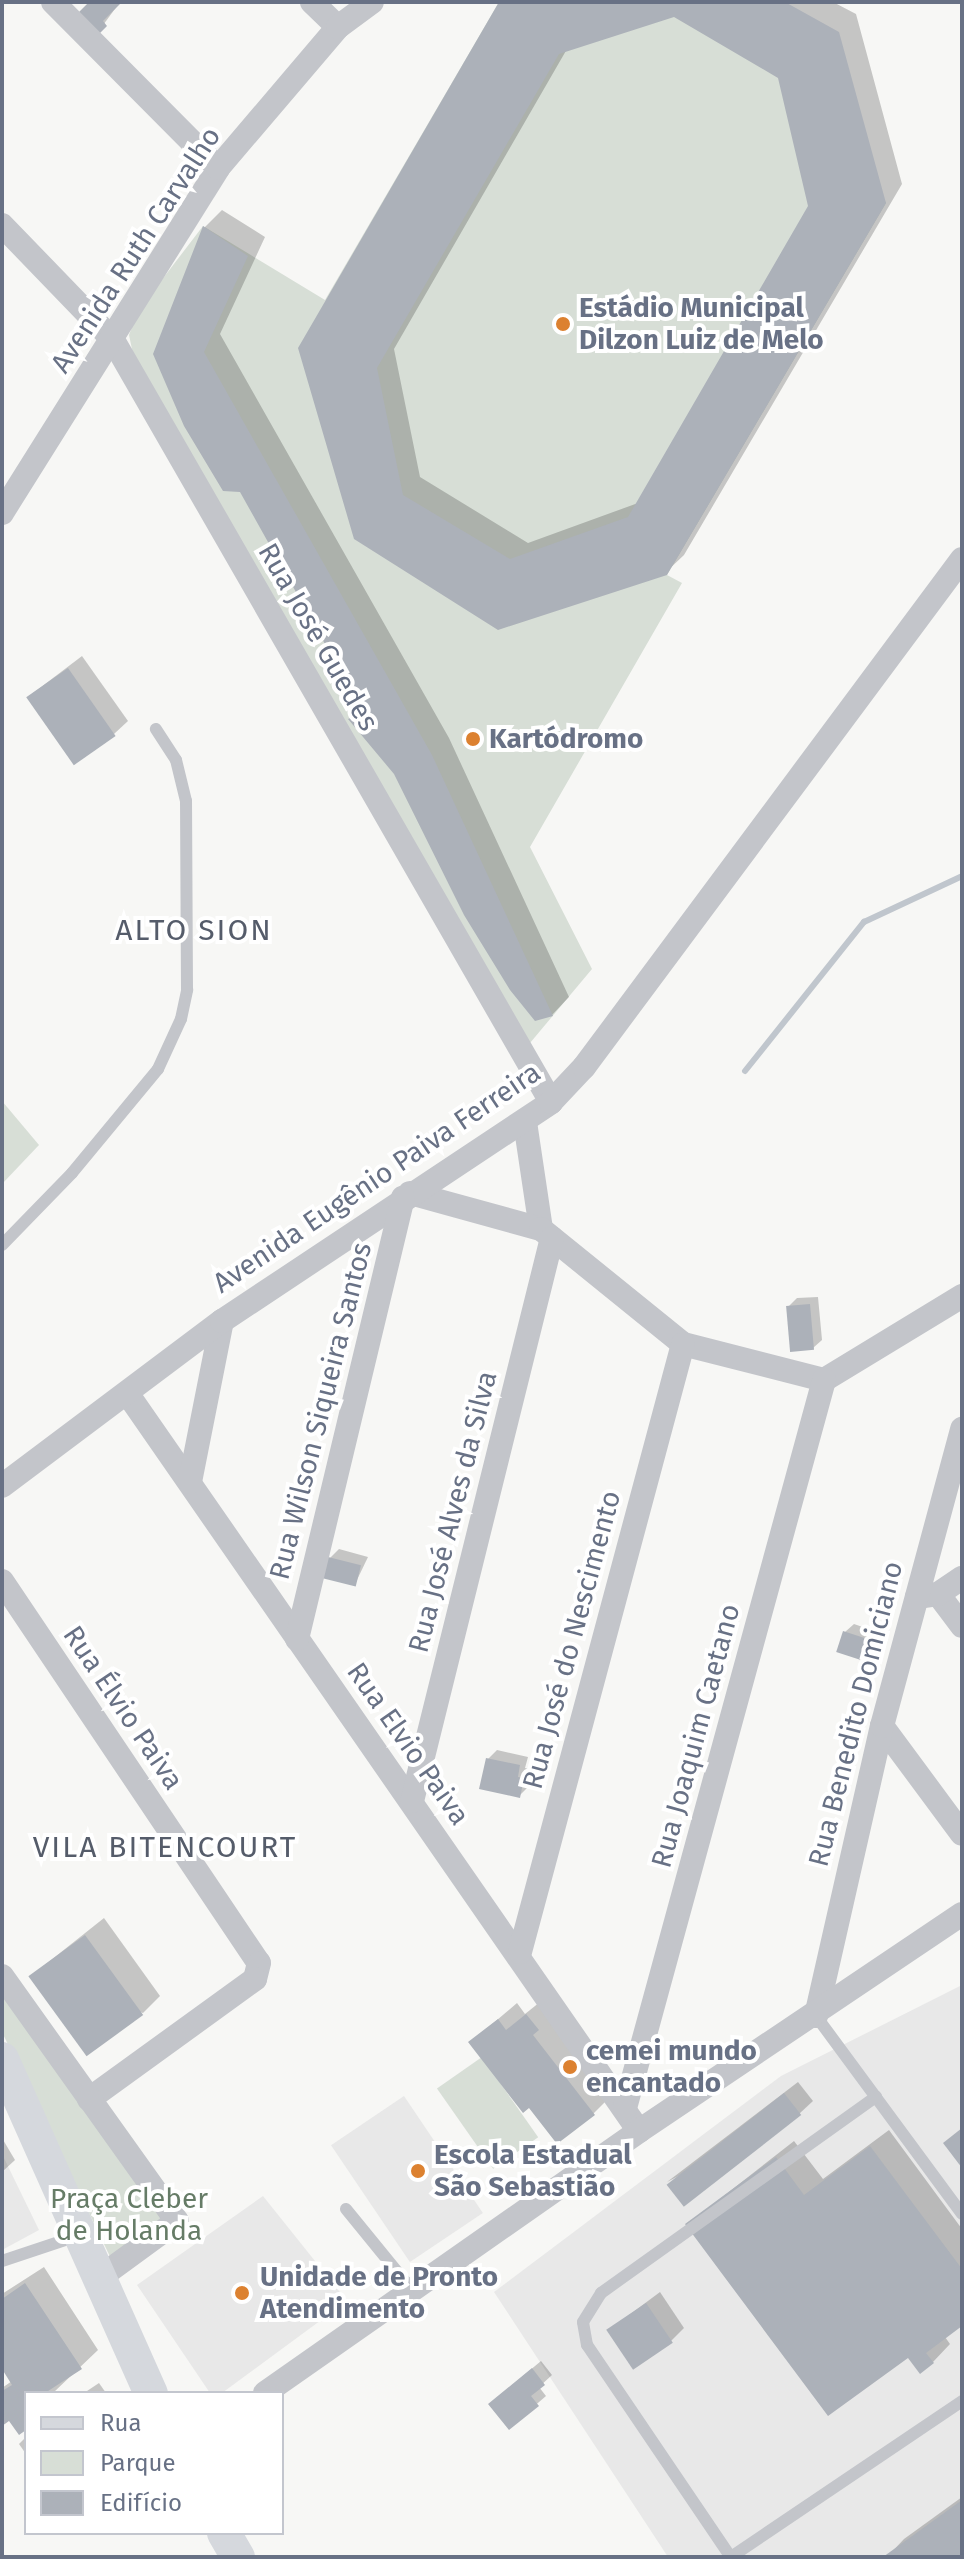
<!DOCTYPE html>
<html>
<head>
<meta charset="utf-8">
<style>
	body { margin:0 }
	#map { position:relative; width:964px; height:2559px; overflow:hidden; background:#f7f7f5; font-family:"Fira Sans",sans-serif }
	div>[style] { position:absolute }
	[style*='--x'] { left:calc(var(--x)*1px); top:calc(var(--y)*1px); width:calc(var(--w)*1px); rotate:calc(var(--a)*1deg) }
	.built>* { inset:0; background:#e8e8e8; transform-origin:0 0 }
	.green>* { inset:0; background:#d7ded6; transform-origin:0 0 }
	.shadow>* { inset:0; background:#0003 }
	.stream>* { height:6px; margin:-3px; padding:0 3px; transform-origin:3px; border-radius:3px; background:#c0c6cd }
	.building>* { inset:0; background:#acb1b9; transform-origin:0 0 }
	.lane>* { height:12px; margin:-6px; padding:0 6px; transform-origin:6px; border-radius:6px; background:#c3c5ca }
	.street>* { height:24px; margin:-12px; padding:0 12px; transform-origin:12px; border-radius:12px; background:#c3c5ca }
	.secondary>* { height:34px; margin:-17px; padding:0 17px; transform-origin:17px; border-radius:17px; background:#d5d8dd }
	.dots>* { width:22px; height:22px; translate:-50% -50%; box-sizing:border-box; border:4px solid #fff; border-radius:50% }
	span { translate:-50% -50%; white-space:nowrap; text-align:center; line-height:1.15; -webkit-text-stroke:8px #fff; paint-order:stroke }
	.street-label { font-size:28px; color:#687185 }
	.poi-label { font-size:28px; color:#687185; font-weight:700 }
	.left { translate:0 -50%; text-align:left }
	.park-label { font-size:28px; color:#667c67 }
	.neighbourhood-label { font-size:30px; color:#555c6a; letter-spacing:2px }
	.frame { position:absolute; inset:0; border:4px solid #687185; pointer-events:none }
	.legend { position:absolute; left:24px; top:2391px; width:260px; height:144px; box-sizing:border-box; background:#fff; border:2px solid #c3c6ce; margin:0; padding:10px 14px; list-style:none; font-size:24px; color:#687185 }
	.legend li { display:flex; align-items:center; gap:16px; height:40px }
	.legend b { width:40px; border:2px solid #c3c6ce }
</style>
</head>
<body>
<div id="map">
	<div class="built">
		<i style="clip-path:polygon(962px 1985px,962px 2557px,668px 2557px,494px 2292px,781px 2076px)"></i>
		<i style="left:404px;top:2096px;width:141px;height:88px;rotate:56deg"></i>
		<i style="clip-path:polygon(2px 2154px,39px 2230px,2px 2250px)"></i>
		<i style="clip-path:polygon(263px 2196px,347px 2301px,222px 2393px,210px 2393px,137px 2285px)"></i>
	</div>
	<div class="green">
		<i style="clip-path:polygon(499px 2px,785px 2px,886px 203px,667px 575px,682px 583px,530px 847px,592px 969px,530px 1043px,133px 354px,129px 335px,138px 311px,203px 226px,325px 300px)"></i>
		<i style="clip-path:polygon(2px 1101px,39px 1145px,2px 1184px)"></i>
		<i style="clip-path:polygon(2px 1977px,177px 2222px,116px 2269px,2px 2032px)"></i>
		<i style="left:482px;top:2057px;width:98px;height:55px;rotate:55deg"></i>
	</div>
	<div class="shadow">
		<i style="clip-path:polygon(92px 2px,120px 2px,98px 32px)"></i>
		<i style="clip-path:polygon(evenodd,501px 2px,833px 2px,856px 14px,902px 184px,684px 555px,665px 573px,498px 628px,355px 538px,300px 348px,501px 2px,674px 15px,780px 77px,810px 207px,638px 503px,528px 543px,420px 477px,394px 349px,567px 49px,674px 15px)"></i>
		<i style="clip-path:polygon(222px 210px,265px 237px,220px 334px,449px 738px,569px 997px,552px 1015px,395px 773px,351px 719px,362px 707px,241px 490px,186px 425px,205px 227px)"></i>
		<i style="clip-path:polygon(82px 656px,128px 721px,114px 734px,28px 697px)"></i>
		<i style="clip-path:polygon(818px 1297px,822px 1340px,813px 1348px,788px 1307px,797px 1298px)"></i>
		<i style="clip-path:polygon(339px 1549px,368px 1557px,355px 1584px,330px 1558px)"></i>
		<i style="clip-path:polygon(854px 1624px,874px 1631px,859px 1657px,845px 1632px)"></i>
		<i style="clip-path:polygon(497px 1750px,528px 1757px,525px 1768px,532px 1770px,528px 1787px,519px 1796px,488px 1759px)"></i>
		<i style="clip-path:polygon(104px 1918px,160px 1996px,143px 2013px,31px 1976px)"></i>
		<i style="clip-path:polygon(545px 1998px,611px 2096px,593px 2114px,529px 2106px,471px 2042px,517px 2003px,525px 2014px)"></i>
		<i style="clip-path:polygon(798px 2082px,813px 2101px,799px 2114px,667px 2182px)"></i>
		<i style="clip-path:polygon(889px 2130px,962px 2229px,962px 2324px,945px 2337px,950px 2344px,933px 2362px,909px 2355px,688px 2224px,794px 2141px,823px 2179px)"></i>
		<i style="clip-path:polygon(2px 2138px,15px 2160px,2px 2172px)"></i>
		<i style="clip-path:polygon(44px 2267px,98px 2350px,53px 2393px,26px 2393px,26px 2428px,10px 2419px,2px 2424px,2px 2388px,12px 2381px,2px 2365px,2px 2294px)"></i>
		<i style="clip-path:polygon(660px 2292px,684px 2328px,671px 2341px,609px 2330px)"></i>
		<i style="clip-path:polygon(541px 2361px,552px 2375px,539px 2387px,546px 2396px,509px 2428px,499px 2396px)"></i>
		<i style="clip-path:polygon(99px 2383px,106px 2393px,84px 2393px)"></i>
		<i style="clip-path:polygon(26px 2437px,26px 2454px,19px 2444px)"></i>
		<i style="clip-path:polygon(962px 2497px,962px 2557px,887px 2557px,904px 2539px)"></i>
	</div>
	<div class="stream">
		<i style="--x:745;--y:1071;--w:191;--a:-51.4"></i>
		<i style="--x:864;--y:922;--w:108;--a:-25.1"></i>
	</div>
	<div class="building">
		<i style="clip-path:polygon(89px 2px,122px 2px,103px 21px,107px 26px,98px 35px,77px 14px)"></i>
		<i style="clip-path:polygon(evenodd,499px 2px,785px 2px,839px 32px,886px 203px,667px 575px,498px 630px,354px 539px,298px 348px,499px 2px,674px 17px,778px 78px,808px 206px,628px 517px,510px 559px,403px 495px,377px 368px,559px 54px,674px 17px)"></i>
		<i style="clip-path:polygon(203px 226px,248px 256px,204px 352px,432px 755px,553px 1016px,535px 1021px,510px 990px,464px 915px,394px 774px,348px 719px,363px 712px,240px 492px,223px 491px,184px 426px,153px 354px)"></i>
		<i style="left:68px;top:668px;width:83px;height:51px;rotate:55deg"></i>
		<i style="left:810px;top:1304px;width:46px;height:24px;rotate:85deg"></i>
		<i style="left:328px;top:1557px;width:34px;height:22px;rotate:14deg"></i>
		<i style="left:843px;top:1631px;width:25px;height:22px;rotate:18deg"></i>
		<i style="clip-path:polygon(486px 1758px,520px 1765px,518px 1777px,524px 1778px,520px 1798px,479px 1789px)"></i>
		<i style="left:85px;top:1935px;width:99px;height:70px;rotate:54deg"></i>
		<i style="clip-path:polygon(526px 2014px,539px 2030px,533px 2035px,595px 2115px,557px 2144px,529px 2108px,523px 2113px,468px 2042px,498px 2019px,506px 2030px)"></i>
		<i style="left:784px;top:2093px;width:28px;height:149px;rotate:52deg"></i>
		<i style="clip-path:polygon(962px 2128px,962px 2168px,943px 2143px)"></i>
		<i style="clip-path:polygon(870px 2146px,962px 2269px,962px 2326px,926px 2353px,934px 2363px,920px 2374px,908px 2358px,828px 2416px,685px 2224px,776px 2157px,804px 2195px)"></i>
		<i style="clip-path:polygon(25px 2283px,82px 2369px,45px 2393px,26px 2393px,26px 2430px,19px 2435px,9px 2421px,2px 2426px,2px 2391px,12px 2385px,2px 2369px,2px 2299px)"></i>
		<i style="left:646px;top:2303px;width:48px;height:48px;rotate:56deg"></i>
		<i style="clip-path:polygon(532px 2368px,545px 2385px,531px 2396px,539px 2406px,509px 2430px,488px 2404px)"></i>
		<i style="clip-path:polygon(962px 2500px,962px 2557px,883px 2557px)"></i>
	</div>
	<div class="lane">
		<i style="--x:2;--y:1245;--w:100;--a:-45.8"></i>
		<i style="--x:72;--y:1173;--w:135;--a:-50.4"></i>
		<i style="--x:158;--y:1069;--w:55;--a:-65.3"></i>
		<i style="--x:181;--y:1019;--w:30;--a:-78"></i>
		<i style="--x:187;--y:990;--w:189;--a:-90.3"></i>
		<i style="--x:186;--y:801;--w:42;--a:-103.7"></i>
		<i style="--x:176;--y:760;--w:37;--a:-123"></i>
		<i style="--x:816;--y:2016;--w:246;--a:53.6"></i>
		<i style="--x:346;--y:2209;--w:104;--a:50.8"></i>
		<i style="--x:2;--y:2261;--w:79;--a:-18.4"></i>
		<i style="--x:730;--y:2556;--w:255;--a:-124.1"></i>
		<i style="--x:587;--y:2345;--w:23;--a:-100"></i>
		<i style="--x:583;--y:2322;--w:34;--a:-58"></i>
		<i style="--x:601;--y:2293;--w:338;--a:-35.5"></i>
		<i style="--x:731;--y:2557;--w:279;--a:-34"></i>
	</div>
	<div class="street">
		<i style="--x:53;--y:2;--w:234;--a:45.2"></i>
		<i style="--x:312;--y:2;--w:36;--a:44"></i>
		<i style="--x:2;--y:225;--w:160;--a:46"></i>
		<i style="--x:113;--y:340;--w:879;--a:60.11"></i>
		<i style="--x:2;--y:513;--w:407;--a:-57.9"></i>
		<i style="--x:218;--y:168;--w:185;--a:-49.6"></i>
		<i style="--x:338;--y:27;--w:42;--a:-36.3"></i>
		<i style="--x:525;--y:1122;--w:108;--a:81.5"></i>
		<i style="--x:410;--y:1193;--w:136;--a:15.4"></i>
		<i style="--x:541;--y:1229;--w:183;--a:39"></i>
		<i style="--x:683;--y:1344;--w:146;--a:14.3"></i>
		<i style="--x:824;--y:1380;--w:162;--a:-31.3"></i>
		<i style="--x:127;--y:1393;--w:898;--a:55.25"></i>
		<i style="--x:190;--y:1482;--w:164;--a:-78.8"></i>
		<i style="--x:2;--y:1486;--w:275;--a:-36.9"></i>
		<i style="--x:222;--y:1321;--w:395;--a:-33.6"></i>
		<i style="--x:551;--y:1102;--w:48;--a:-46.7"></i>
		<i style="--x:584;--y:1067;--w:633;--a:-53.35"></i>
		<i style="--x:2;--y:1581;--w:460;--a:56.1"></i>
		<i style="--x:259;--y:1963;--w:16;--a:104"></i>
		<i style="--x:255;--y:1979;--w:205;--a:144.1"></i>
		<i style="--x:938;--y:1594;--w:40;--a:53"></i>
		<i style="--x:917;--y:1597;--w:21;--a:-8"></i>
		<i style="--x:938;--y:1594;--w:29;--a:-34"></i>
		<i style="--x:297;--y:1639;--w:454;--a:-76.5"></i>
		<i style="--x:882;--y:1726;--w:134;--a:53.5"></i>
		<i style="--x:412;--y:1801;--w:580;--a:-76.04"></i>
		<i style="--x:520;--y:1952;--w:629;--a:-74.99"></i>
		<i style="--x:2;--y:1976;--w:301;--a:54.5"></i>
		<i style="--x:177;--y:2221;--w:97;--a:143.8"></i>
		<i style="--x:816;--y:2016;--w:297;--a:-77.2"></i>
		<i style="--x:882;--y:1726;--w:308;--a:-74.9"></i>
		<i style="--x:625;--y:2108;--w:755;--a:-74.71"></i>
		<i style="--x:265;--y:2393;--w:457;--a:-35"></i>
		<i style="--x:639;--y:2131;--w:389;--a:-33.9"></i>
	</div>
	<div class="secondary">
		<i style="--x:2;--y:2059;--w:366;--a:66"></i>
		<i style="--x:224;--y:2533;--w:28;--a:60"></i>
	</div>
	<div class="dots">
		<i style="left:563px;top:324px;background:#dc8130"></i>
		<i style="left:473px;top:739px;background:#dc8130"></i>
		<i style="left:570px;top:2067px;background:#dc8130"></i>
		<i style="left:418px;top:2171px;background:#dc8130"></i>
		<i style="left:242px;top:2293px;background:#dc8130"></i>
	</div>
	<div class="street-label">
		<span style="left:136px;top:250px;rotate:-57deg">Avenida Ruth Carvalho</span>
		<span style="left:318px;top:637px;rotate:60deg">Rua José Guedes</span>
		<span style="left:377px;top:1178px;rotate:-34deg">Avenida Eugênio Paiva Ferreira</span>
		<span style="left:321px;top:1411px;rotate:-76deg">Rua Wilson Siqueira Santos</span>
		<span style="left:453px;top:1512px;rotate:-76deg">Rua José Alves da Silva</span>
		<span style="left:572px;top:1640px;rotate:-75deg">Rua José do Nescimento</span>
		<span style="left:123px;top:1708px;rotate:56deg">Rua Élvio Paiva</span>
		<span style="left:856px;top:1714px;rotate:-76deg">Rua Benedito Domiciano</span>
		<span style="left:696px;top:1736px;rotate:-75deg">Rua Joaquim Caetano</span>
		<span style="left:408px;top:1744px;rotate:55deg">Rua Elvio Paiva</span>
	</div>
	<div class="poi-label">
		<span class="left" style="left:579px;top:324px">Estádio Municipal<br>Dilzon Luiz de Melo</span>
		<span class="left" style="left:489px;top:739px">Kartódromo</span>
		<span class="left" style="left:586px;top:2067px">cemei mundo<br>encantado</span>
		<span class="left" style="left:434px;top:2171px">Escola Estadual<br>São Sebastião</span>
		<span class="left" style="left:260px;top:2293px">Unidade de Pronto<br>Atendimento</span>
	</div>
	<div class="park-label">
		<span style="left:129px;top:2215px">Praça Cleber<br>de Holanda</span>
	</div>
	<div class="neighbourhood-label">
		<span style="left:194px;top:930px">ALTO SION</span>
		<span style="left:165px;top:1847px">VILA BITENCOURT</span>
	</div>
	<div class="frame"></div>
	<ul class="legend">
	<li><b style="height:10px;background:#d5d8dd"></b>Rua</li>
	<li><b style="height:22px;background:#d7ded6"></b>Parque</li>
	<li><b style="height:22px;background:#acb1b9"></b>Edifício</li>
	</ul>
</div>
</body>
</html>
